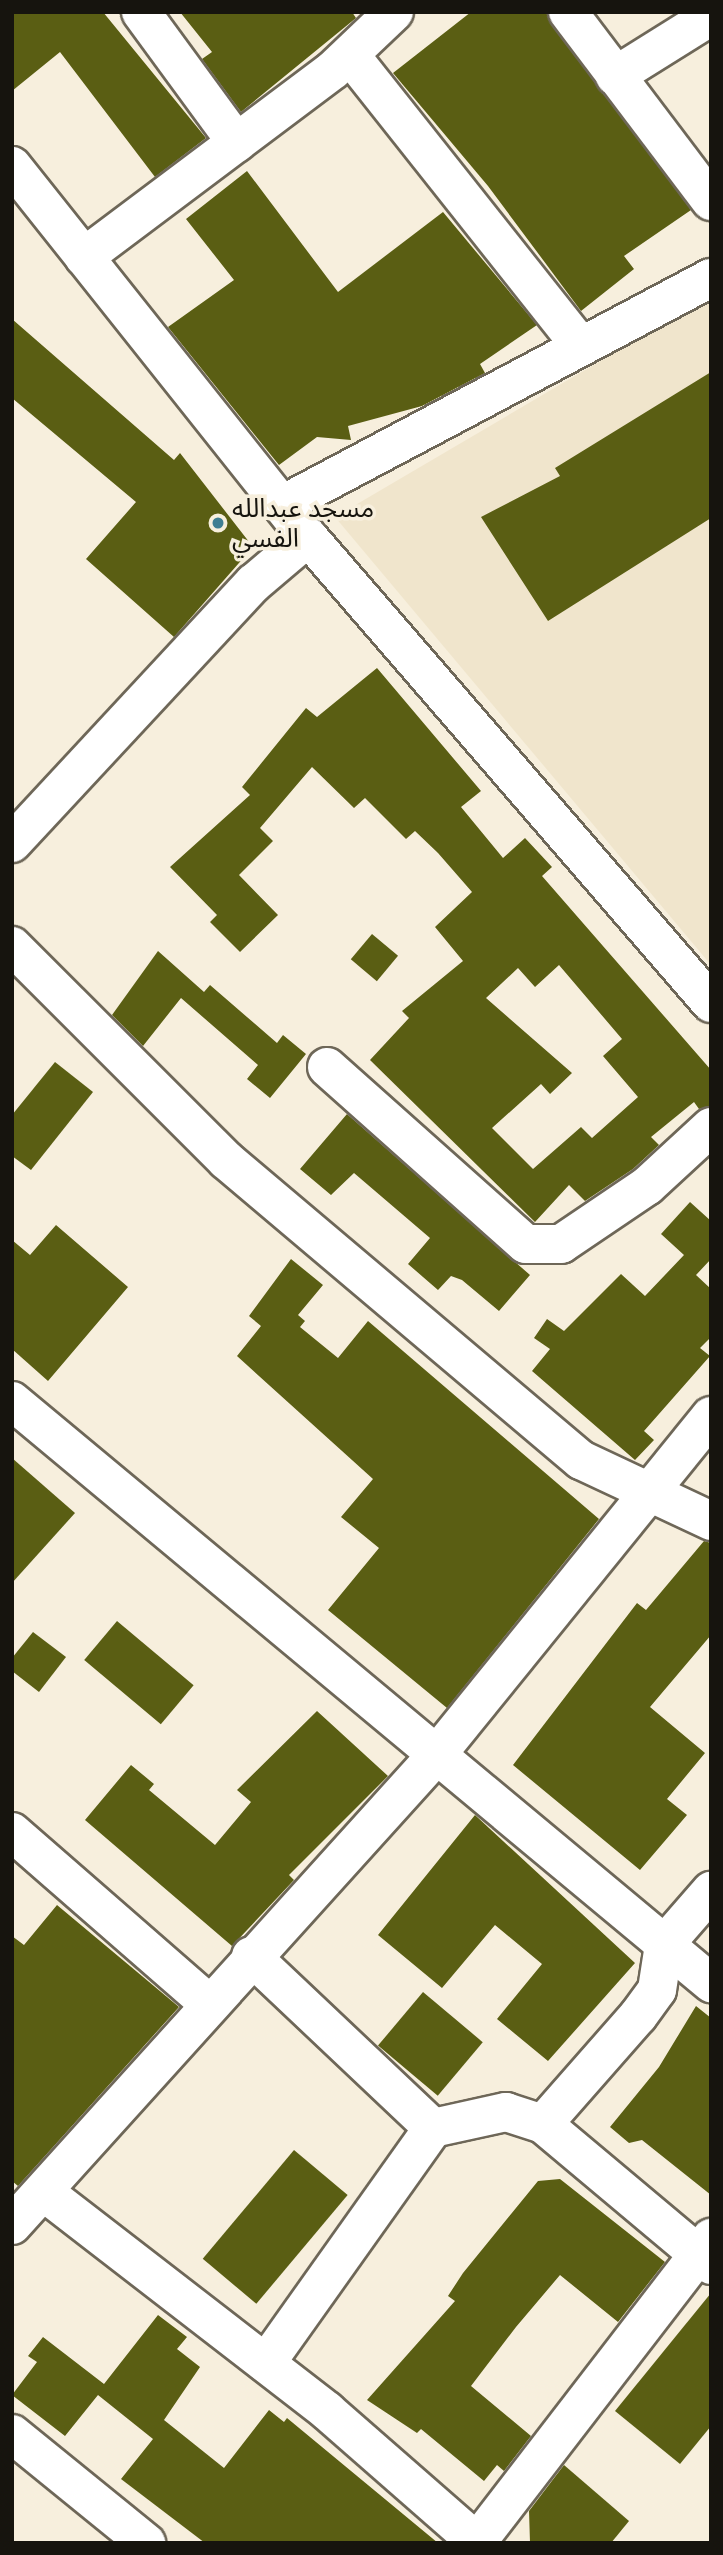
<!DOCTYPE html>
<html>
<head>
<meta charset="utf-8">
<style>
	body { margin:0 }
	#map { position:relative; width:723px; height:2555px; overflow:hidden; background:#f7efdd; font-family:Mulish,"Noto Sans Arabic",sans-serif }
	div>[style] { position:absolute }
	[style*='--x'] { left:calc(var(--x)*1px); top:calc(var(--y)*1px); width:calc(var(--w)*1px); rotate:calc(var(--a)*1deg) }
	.built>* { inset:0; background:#f0e5cc }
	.building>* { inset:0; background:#5a5e13; transform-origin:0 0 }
	.roads { filter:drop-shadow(2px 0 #6e6758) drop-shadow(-2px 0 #6e6758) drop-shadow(0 2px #6e6758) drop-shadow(0 -2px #6e6758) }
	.minor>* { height:38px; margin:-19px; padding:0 19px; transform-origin:19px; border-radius:19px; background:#fff }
	.dots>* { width:19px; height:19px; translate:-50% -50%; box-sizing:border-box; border:4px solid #f7efdd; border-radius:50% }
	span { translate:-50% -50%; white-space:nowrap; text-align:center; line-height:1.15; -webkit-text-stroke:7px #f7efdd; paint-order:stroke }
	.poi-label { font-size:26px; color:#16140e }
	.left { translate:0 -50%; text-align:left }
	.frame { position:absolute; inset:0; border:14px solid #16140e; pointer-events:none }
</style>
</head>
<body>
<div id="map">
	<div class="built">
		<i style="clip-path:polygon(711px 296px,711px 965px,335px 517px)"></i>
	</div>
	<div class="building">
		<i style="clip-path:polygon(12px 12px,103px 12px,206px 138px,155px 177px,60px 52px,12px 91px)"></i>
		<i style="clip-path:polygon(180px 12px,352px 12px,356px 18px,241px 112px,202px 59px,212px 52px)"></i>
		<i style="clip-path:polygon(471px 12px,547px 12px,691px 210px,624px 256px,634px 269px,581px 311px,488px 186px,393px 73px)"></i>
		<i style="clip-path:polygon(247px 171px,338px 292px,443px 212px,537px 325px,480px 364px,485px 373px,422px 406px,348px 426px,351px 440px,317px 437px,279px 465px,168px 327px,234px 280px,186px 219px)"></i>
		<i style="clip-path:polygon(12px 319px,174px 460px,180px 453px,253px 547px,174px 637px,86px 559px,136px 502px,12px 398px)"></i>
		<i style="clip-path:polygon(711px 372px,711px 518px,548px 621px,481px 517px,560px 476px,555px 468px)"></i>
		<i style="clip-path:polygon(evenodd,377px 668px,481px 791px,461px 807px,503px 858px,525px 838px,552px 867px,542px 876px,711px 1070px,711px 1106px,699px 1109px,694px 1102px,651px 1137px,659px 1145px,633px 1169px,585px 1201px,569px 1185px,535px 1222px,370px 1060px,409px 1018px,402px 1011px,463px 961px,435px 927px,472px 892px,438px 853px,415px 831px,406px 839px,365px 798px,354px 808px,312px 767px,260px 828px,273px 841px,239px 875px,278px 915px,240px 952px,210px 922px,217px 915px,170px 867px,250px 795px,242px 787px,306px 708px,317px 717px,377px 668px,559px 965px,622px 1039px,603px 1056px,638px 1097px,592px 1138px,581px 1127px,533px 1169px,492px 1128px,541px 1084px,550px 1094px,572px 1073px,486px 998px,518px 968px,535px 987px,559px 965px)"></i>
		<i style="left:372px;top:934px;width:34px;height:33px;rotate:40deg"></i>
		<i style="clip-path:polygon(158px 951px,204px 992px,210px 985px,277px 1043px,283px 1035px,306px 1054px,270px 1098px,247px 1079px,258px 1065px,181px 998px,143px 1046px,112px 1015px)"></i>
		<i style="clip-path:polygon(55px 1062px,93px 1092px,31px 1170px,12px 1156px,12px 1115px)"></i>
		<i style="clip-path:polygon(347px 1114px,530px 1275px,499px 1311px,462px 1280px,451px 1276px,438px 1290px,408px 1264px,430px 1238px,354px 1173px,331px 1195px,300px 1169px)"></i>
		<i style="clip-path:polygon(690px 1202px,711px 1221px,711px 1259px,696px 1275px,711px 1289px,711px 1337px,700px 1348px,710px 1356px,644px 1431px,654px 1440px,635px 1460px,532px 1371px,550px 1349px,534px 1338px,547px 1319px,564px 1331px,621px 1274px,645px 1296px,684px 1255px,661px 1234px)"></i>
		<i style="clip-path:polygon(56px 1225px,128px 1287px,48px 1381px,12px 1349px,12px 1240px,30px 1255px)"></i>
		<i style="clip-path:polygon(291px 1259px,323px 1285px,298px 1315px,305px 1321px,300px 1327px,338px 1358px,368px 1321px,599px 1519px,447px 1708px,328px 1610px,379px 1548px,341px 1517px,373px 1479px,237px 1356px,261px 1326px,249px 1316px)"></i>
		<i style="clip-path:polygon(12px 1458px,75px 1513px,12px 1583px)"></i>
		<i style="clip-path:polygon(704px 1541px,711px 1543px,711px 1635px,650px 1707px,705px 1753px,667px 1799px,687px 1815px,640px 1870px,513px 1765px,637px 1603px,646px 1610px)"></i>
		<i style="left:117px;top:1621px;width:100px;height:51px;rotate:40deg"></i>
		<i style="clip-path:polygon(33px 1632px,66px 1657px,39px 1692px,12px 1671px,12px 1658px)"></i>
		<i style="clip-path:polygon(317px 1711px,388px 1776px,289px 1875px,294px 1880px,232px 1946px,85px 1820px,131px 1765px,154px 1784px,149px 1790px,215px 1845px,251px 1802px,237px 1790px)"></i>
		<i style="clip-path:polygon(475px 1815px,635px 1963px,548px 2061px,497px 2019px,542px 1964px,495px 1925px,442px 1988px,378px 1935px)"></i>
		<i style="clip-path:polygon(57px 1905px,179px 2007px,18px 2186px,12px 2181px,12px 1936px,24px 1945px)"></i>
		<i style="left:423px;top:1992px;width:78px;height:70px;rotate:40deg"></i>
		<i style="clip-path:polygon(696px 2006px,711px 2018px,711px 2195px,642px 2140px,629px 2143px,610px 2127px,659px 2067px)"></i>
		<i style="left:294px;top:2150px;width:70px;height:142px;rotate:40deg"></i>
		<i style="clip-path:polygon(560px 2179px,665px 2262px,618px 2322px,560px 2275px,516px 2327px,471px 2386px,531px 2436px,504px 2471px,497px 2465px,484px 2481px,421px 2429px,417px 2433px,367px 2400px,455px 2301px,448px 2296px,463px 2273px,538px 2181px)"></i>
		<i style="clip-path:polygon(711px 2293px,711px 2426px,680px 2464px,615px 2411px)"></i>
		<i style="clip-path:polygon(158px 2315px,187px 2337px,177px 2349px,200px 2367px,164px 2420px,224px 2468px,269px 2410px,284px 2422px,287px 2418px,438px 2543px,205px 2543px,121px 2479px,153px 2439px,98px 2395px,65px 2436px,12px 2395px,37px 2362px,28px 2356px,43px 2337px,104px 2384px)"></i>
		<i style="clip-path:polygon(564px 2465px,629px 2521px,611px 2543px,530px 2543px,529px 2511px)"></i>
	</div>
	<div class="roads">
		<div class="minor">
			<i style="--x:141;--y:12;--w:162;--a:53.8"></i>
			<i style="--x:568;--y:12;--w:237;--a:52.9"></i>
			<i style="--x:350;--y:55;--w:370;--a:51.6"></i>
			<i style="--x:615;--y:76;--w:113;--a:-32"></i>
			<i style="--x:12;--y:166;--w:459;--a:51.5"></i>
			<i style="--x:84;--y:257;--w:311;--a:-36.9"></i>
			<i style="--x:333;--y:70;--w:84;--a:-43.6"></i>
			<i style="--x:282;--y:505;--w:485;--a:-27.9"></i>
			<i style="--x:12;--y:843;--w:355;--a:-47.1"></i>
			<i style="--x:254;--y:583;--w:71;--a:-40.4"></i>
			<i style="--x:308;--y:537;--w:616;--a:49.15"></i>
			<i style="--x:12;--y:946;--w:303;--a:45"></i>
			<i style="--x:226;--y:1160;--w:465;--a:40.2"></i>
			<i style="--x:581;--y:1460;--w:144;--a:25.1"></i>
			<i style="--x:327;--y:1067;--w:266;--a:41.7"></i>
			<i style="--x:526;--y:1244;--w:35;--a:0"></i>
			<i style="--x:561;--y:1244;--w:104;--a:-34"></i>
			<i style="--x:647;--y:1186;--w:87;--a:-42.7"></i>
			<i style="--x:12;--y:1401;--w:910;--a:39.78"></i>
			<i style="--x:12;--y:1832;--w:259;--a:41.1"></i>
			<i style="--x:251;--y:1956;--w:250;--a:43.4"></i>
			<i style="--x:433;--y:2128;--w:75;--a:-12.4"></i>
			<i style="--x:506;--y:2112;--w:39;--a:18"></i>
			<i style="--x:543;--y:2124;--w:219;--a:40"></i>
			<i style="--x:543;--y:2124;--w:144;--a:-48.7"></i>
			<i style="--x:638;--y:2016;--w:32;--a:-54"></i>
			<i style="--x:657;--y:1990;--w:46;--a:-81.2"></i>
			<i style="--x:664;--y:1945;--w:72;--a:-49"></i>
			<i style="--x:44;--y:2192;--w:358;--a:37.7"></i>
			<i style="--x:327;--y:2411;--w:201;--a:41.2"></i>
			<i style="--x:12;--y:2225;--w:629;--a:-47.9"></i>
			<i style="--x:434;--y:1758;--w:440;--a:-51"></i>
			<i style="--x:266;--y:2363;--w:288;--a:-54.6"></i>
			<i style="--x:12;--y:2434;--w:173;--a:39.1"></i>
			<i style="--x:477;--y:2542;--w:384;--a:-52.4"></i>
		</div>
	</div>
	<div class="dots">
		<i style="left:218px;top:523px;background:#3f7e92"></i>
	</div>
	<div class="poi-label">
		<span class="left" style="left:232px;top:523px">مسجد عبدالله<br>الفسي</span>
	</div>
	<div class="frame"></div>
</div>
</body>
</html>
